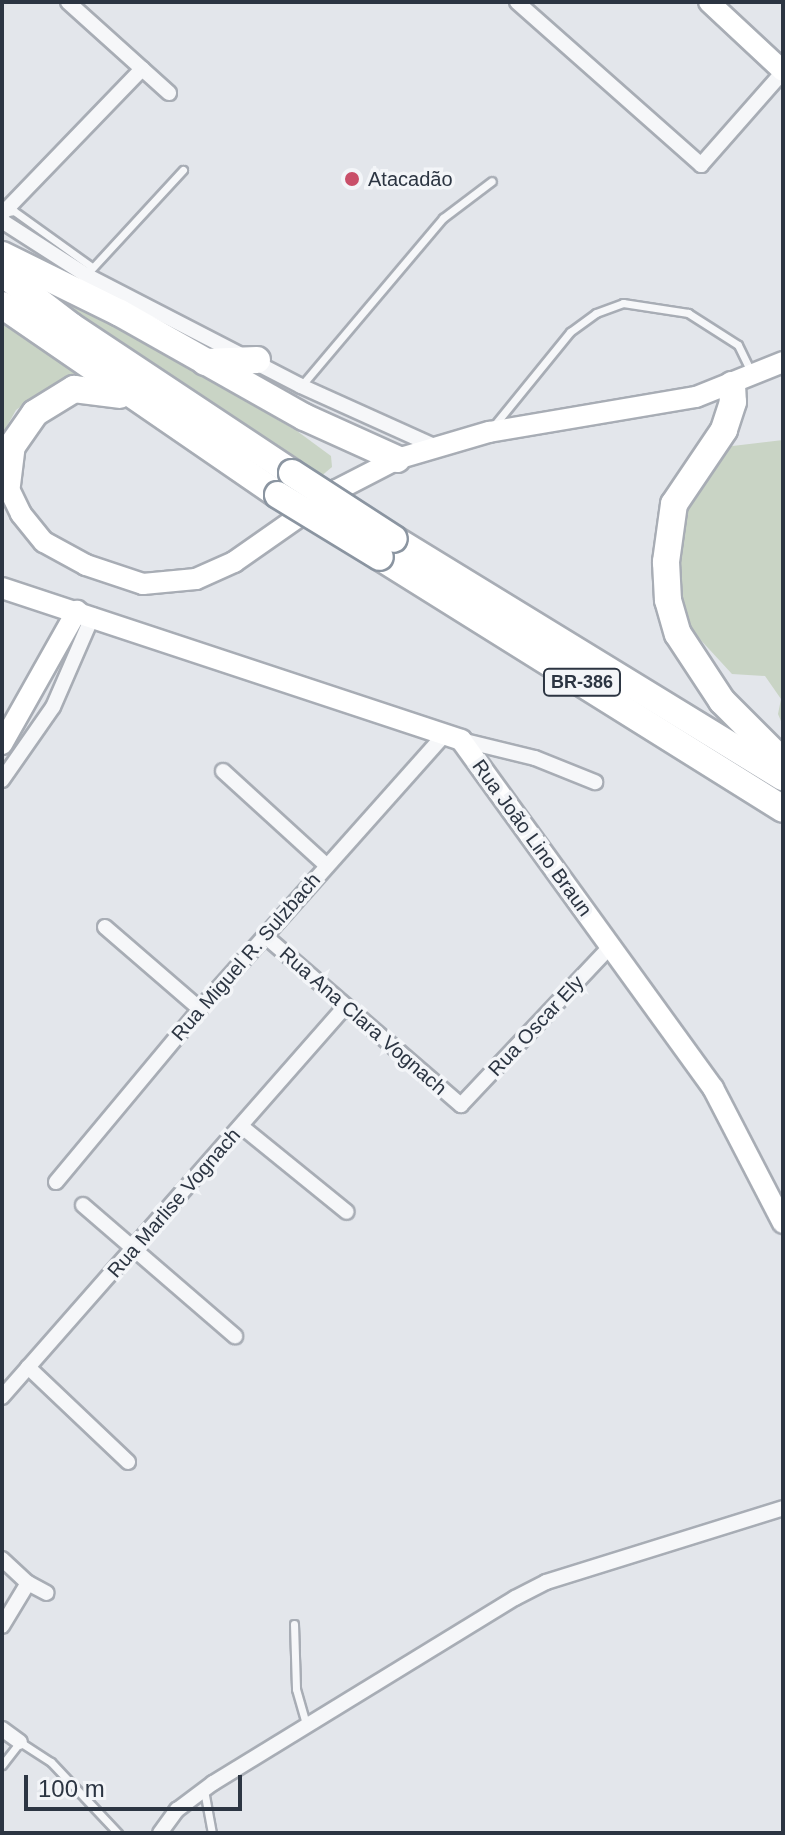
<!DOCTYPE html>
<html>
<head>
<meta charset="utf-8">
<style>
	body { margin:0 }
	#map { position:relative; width:785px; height:1835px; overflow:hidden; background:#e3e6eb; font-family:Helvetica,sans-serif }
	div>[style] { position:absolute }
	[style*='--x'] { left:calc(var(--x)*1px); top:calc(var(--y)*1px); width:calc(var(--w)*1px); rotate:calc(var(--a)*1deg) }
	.green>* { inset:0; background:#c9d4c5 }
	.roads { filter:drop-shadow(2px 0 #a8adb5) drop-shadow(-2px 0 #a8adb5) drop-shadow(0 2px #a8adb5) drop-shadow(0 -2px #a8adb5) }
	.lane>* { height:7px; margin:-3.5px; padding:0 3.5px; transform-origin:3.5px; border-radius:3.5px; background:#f6f7f9 }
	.street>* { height:14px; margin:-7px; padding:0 7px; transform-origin:7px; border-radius:7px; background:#f6f7f9 }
	.secondary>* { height:20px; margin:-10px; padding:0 10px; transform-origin:10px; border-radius:10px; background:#fff }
	.highway>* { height:26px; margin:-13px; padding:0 13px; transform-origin:13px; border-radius:13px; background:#fff }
	.bridges { filter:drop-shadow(2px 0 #8b95a1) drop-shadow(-2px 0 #8b95a1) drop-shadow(0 2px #8b95a1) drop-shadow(0 -2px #8b95a1) }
	.highway-bridge>* { height:26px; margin:-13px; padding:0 13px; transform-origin:13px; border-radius:13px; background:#fff }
	.dots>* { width:22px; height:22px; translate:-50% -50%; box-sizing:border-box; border:4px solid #f3f5f8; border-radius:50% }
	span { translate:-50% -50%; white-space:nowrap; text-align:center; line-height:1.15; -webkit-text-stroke:7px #f3f5f8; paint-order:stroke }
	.shield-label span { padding:2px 6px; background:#f3f5f8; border:2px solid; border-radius:6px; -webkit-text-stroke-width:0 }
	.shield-label { font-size:18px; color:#2c3542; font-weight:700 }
	.poi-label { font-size:20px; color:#2c3542 }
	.left { translate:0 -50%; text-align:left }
	.street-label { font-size:20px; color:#2c3542 }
	.frame { position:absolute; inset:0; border:4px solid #2c3542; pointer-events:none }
	.scale { position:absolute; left:24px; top:1775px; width:218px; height:36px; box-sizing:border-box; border:4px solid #2c3542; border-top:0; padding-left:10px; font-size:24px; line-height:28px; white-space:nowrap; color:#2c3542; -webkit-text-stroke:6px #f3f5f8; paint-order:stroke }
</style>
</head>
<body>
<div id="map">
	<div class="green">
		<i style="clip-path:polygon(42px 289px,146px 342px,297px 431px,331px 456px,332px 467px,319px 478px,280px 458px)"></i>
		<i style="clip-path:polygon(2px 313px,100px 385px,67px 386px,35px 396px,16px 410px,2px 435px)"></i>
		<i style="clip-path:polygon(783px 440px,783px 726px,778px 714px,781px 699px,765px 676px,732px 674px,685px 623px,674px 571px,681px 518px,724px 447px)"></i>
	</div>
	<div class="roads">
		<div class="lane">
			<i style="--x:8;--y:212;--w:6;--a:-9"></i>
			<i style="--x:14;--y:211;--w:96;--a:35.7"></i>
			<i style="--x:86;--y:275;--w:143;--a:-47.3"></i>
			<i style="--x:301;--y:386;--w:220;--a:-49.8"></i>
			<i style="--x:443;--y:218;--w:61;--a:-37.1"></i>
			<i style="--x:492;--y:428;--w:124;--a:-50.9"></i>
			<i style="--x:570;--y:332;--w:32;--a:-36"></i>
			<i style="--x:596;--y:313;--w:29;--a:-20"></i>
			<i style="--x:623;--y:303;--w:66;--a:8.7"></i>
			<i style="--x:688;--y:313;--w:59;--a:32.6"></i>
			<i style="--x:738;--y:345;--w:30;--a:64"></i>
			<i style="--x:294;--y:1624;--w:65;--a:88.2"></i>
			<i style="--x:296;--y:1689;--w:35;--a:74"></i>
			<i style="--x:2;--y:1765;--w:29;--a:-52"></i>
			<i style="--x:20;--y:1742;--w:37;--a:33"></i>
			<i style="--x:51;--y:1762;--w:98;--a:46.7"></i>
			<i style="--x:204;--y:1790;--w:44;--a:79.5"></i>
		</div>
		<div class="street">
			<i style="--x:68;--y:2;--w:136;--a:42"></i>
			<i style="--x:517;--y:2;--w:246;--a:41.5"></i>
			<i style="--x:701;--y:165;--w:124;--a:-48.6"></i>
			<i style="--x:2;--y:214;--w:202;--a:-46"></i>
			<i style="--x:2;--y:221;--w:100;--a:32.7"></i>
			<i style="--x:86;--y:275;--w:242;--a:27.3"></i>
			<i style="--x:301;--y:386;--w:146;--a:24.3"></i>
			<i style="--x:461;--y:740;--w:76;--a:13.7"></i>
			<i style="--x:535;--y:758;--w:65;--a:21.8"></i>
			<i style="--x:223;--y:771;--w:139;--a:42.4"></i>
			<i style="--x:2;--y:780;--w:89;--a:-55.1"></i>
			<i style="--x:53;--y:707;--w:100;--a:-66.5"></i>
			<i style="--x:105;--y:927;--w:125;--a:40.8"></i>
			<i style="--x:265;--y:936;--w:259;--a:40.8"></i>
			<i style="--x:461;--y:1105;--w:217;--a:-46.7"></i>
			<i style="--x:241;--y:1126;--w:136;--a:39.1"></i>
			<i style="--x:56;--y:1182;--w:225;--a:-50.2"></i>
			<i style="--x:200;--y:1009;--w:364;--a:-48.3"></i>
			<i style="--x:83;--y:1205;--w:201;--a:40.8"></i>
			<i style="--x:28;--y:1367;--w:138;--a:43.5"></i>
			<i style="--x:2;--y:1397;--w:518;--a:-48.68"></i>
			<i style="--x:2;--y:1559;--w:35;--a:43"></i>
			<i style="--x:28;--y:1583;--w:50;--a:121.2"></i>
			<i style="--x:28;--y:1583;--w:21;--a:28"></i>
			<i style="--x:2;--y:1729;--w:22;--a:36"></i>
			<i style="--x:160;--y:1833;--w:29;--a:-54"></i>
			<i style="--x:177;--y:1810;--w:45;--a:-36.9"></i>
			<i style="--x:213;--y:1783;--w:354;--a:-31.5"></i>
			<i style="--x:515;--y:1598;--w:35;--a:-27"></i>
			<i style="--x:546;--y:1582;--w:248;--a:-17.3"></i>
		</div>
		<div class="secondary">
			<i style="--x:709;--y:2;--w:101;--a:43"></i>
			<i style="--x:7;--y:485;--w:32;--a:64"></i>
			<i style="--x:21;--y:514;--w:36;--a:51"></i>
			<i style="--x:44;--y:542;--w:48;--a:28.7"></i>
			<i style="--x:86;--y:565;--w:60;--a:18.4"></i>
			<i style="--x:143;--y:584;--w:53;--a:-5.4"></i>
			<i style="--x:196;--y:579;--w:42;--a:-24.1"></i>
			<i style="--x:234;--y:562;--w:126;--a:-35"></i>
			<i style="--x:337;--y:490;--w:68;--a:-27.3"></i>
			<i style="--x:397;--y:459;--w:96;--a:-16.4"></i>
			<i style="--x:489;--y:432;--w:210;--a:-9.6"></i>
			<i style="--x:696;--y:397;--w:94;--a:-21.9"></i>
			<i style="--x:2;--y:588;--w:484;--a:18.3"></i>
			<i style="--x:461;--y:740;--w:430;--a:54.1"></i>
			<i style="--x:713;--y:1088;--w:152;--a:62.6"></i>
			<i style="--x:2;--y:744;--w:153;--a:-60.6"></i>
		</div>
		<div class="highway">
			<i style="--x:2;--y:255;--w:131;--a:26.2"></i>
			<i style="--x:120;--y:313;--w:211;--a:29.5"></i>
			<i style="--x:304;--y:417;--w:102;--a:24.3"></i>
			<i style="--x:2;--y:273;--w:87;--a:37.5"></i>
			<i style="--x:71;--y:326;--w:265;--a:33.6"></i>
			<i style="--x:2;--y:305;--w:335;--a:34.5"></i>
			<i style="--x:205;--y:362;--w:52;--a:-2.2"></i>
			<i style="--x:732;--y:385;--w:17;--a:87"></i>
			<i style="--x:733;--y:402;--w:29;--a:108"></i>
			<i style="--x:724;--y:430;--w:89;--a:124"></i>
			<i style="--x:674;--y:504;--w:59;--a:97.9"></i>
			<i style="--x:666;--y:562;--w:38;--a:87"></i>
			<i style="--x:668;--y:600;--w:35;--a:74"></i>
			<i style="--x:678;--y:634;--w:80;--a:56.7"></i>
			<i style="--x:722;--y:701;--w:86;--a:45"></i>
			<i style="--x:7;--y:485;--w:39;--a:-83"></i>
			<i style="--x:12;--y:446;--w:40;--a:-55.1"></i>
			<i style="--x:35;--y:413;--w:46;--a:-31.6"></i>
			<i style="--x:74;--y:389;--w:46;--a:7.4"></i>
			<i style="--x:394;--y:539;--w:456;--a:31.5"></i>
			<i style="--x:380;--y:557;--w:475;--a:32"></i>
		</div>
	</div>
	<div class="bridges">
		<div class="highway-bridge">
			<i style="--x:292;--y:473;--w:121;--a:32.9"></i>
			<i style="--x:278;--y:495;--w:119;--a:31.3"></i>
		</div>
	</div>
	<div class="dots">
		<i style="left:352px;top:179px;background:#c94f69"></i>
	</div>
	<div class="shield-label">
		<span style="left:582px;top:682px">BR-386</span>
	</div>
	<div class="poi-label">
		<span class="left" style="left:368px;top:179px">Atacadão</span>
	</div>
	<div class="street-label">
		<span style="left:532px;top:838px;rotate:54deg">Rua João Lino Braun</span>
		<span style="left:246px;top:957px;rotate:-49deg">Rua Miguel R. Sulzbach</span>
		<span style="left:363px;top:1021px;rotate:41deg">Rua Ana Clara Vognach</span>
		<span style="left:536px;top:1026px;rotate:-47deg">Rua Oscar Ely</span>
		<span style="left:174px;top:1203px;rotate:-49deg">Rua Marlise Vognach</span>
	</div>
	<div class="frame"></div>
	<div class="scale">100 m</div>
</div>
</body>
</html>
